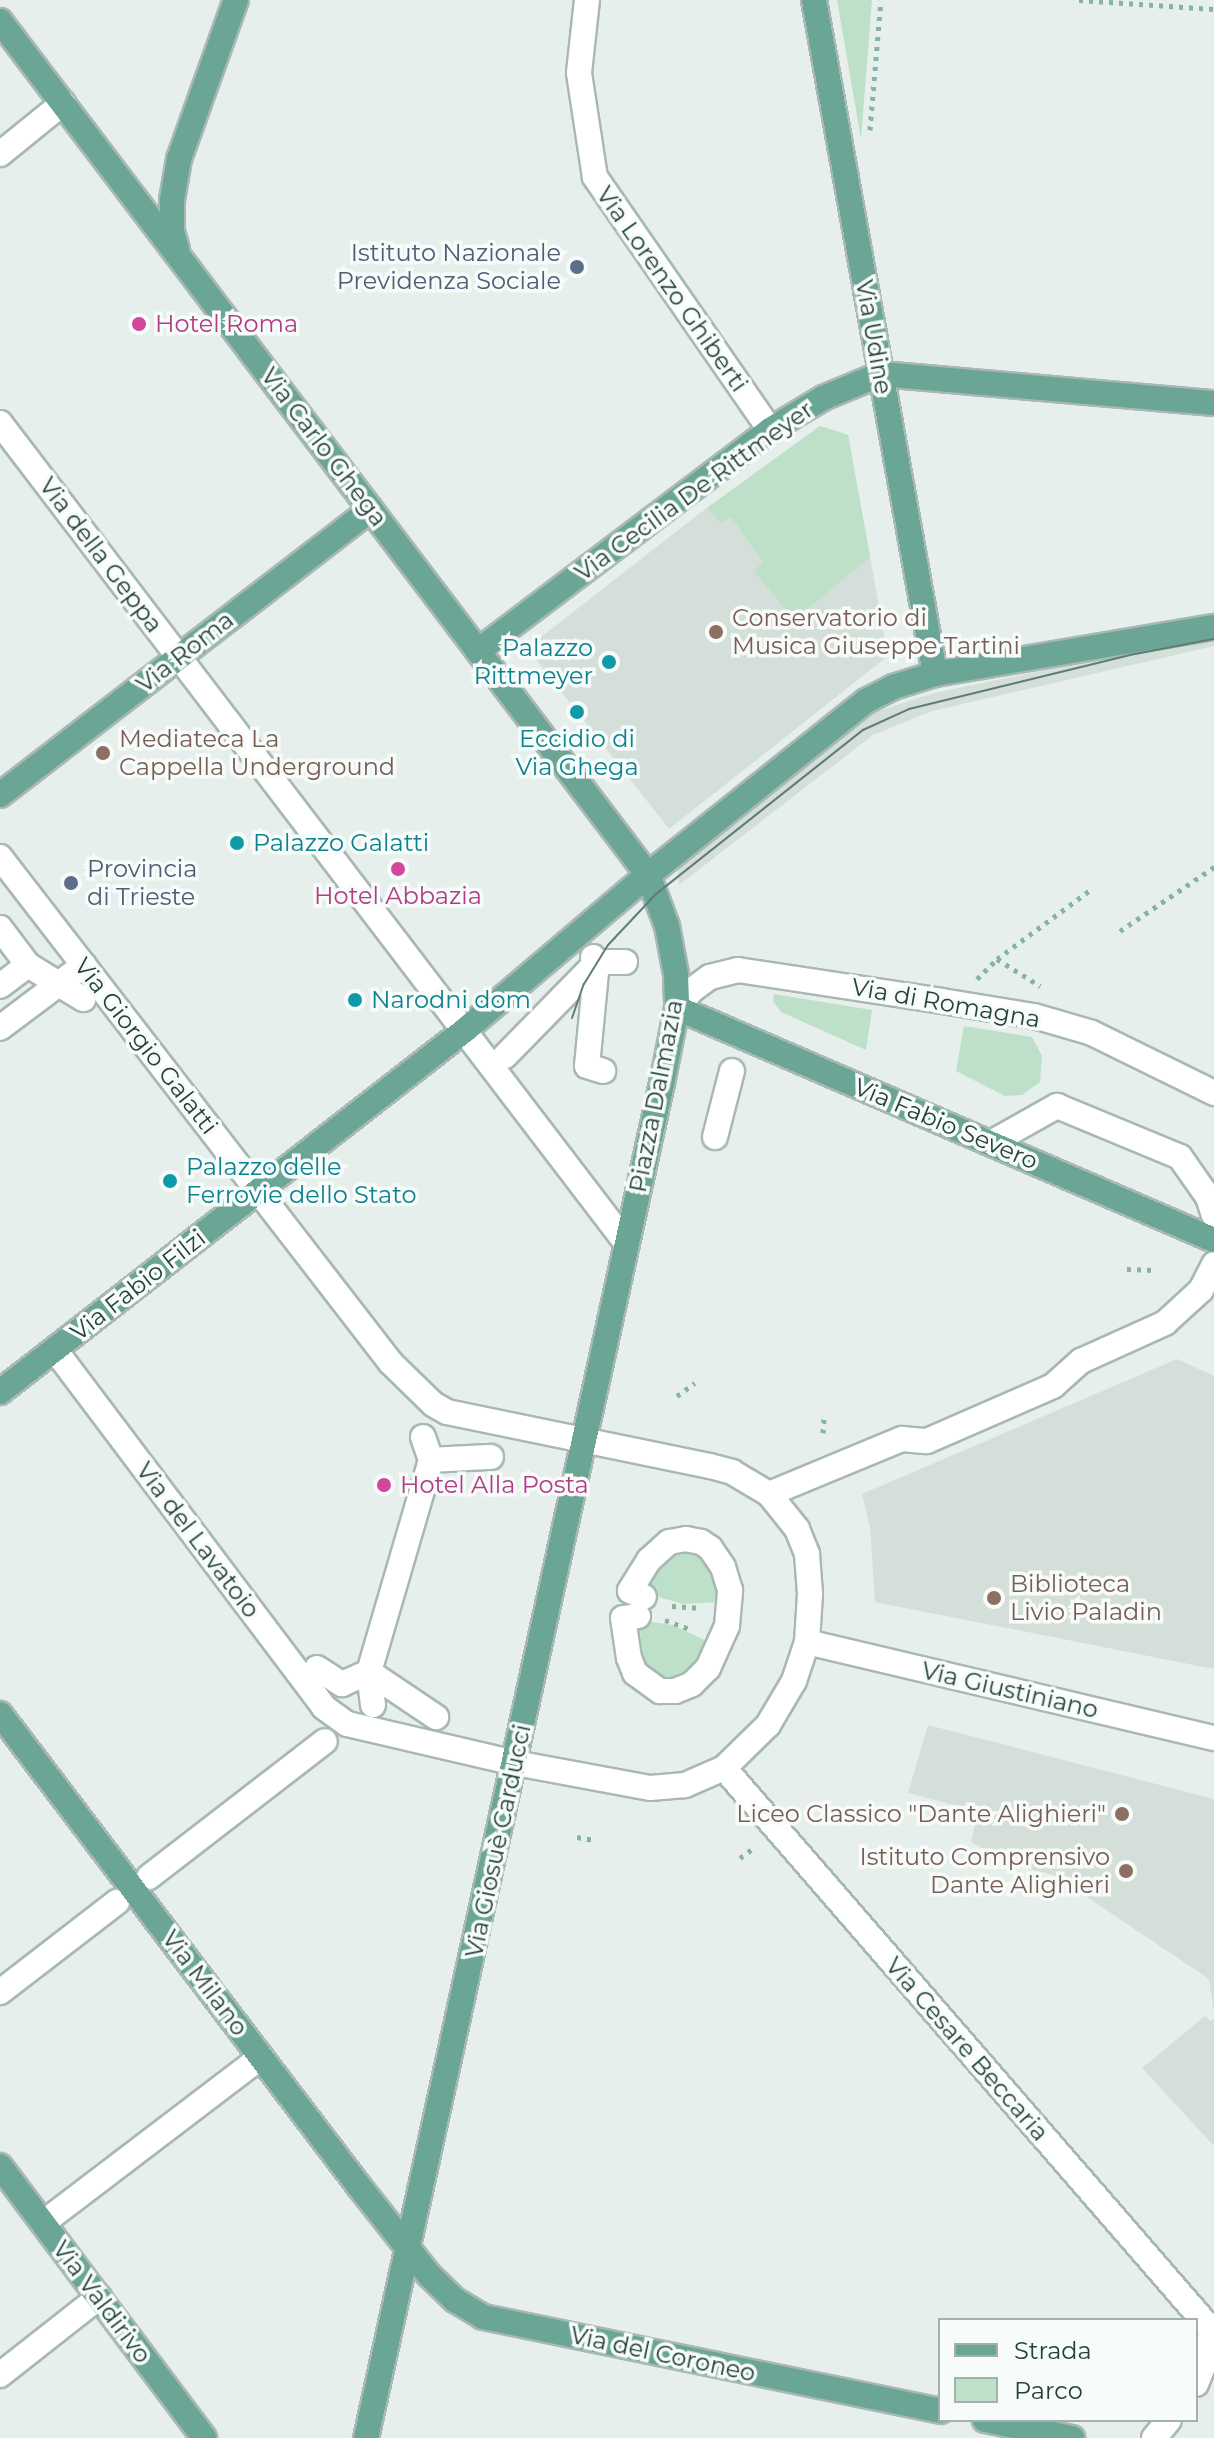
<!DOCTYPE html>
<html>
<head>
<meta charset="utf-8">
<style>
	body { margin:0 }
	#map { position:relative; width:1214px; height:2438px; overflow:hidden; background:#e6efeb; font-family:Montserrat,sans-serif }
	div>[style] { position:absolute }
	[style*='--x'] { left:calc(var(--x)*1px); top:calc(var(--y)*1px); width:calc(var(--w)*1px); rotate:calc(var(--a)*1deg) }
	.built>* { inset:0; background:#d4dfda }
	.green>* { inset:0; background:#bfe0c8 }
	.path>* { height:5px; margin-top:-2.5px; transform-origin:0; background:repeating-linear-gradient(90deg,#86b3a5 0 4px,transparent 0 10px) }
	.roads { filter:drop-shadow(2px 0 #a8b8b2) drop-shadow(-2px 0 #a8b8b2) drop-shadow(0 2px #a8b8b2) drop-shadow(0 -2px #a8b8b2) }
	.minor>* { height:24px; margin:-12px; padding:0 12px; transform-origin:12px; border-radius:12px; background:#fff }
	.major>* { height:24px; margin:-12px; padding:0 12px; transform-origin:12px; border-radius:12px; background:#6aa596 }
	.tram>* { height:2px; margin:-1px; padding:0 1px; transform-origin:1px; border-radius:1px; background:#5f7d75 }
	.dots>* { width:22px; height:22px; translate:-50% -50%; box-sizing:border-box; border:4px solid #f7fbf9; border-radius:50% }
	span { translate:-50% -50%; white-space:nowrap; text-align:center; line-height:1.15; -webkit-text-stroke:7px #f7fbf9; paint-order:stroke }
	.service-label { font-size:24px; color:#4e5e75 }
	.right { translate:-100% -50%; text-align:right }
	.left { translate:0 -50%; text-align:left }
	.street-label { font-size:24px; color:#24423a }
	.hotel-label { font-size:24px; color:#b23c85 }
	.education-label { font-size:24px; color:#785e54 }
	.culture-label { font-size:24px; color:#0d838f }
	.legend { position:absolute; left:938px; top:2318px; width:260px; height:104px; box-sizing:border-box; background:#f7fbf9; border:2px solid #a3b1ad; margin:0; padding:10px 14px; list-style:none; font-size:24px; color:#24423a }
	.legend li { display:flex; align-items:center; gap:16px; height:40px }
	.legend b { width:40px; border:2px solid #a3b1ad }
</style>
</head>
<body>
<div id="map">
	<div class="built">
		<i style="clip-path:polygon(820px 426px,848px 435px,888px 656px,669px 829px,527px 648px,700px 513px)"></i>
		<i style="clip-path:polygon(1214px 635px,1214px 646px,932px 711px,873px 735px,679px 885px,678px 870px,683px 862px,872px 713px,934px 693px)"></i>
		<i style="clip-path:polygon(1177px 1359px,1214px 1376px,1214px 1669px,875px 1602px,870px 1528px,862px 1494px)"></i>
		<i style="clip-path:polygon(928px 1725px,1214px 1799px,1214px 2013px,1209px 1979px,1054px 1875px,1021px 1867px,1019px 1859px,1013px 1857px,1006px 1862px,971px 1842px,978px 1811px,908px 1793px)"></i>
		<i style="clip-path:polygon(1205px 2016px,1211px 2021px,1214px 2018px,1214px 2146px,1142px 2068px)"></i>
	</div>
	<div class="green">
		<i style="clip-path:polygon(837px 0,872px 0,861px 139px)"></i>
		<i style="clip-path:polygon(820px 426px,848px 435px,870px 557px,794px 620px,754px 571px,763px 562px,731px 517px,721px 523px,707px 508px)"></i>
		<i style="clip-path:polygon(774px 994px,872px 1010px,866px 1050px,781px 1012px,773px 1001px)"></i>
		<i style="clip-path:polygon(964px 1026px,1032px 1037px,1042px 1056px,1040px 1082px,1022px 1095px,1005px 1096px,956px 1071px)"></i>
		<i style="clip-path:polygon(690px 1549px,709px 1565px,719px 1587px,720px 1602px,683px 1604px,645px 1593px,663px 1565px,681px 1550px)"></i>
		<i style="clip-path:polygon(638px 1620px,673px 1625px,711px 1643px,688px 1674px,674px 1679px,657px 1676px,644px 1660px)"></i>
	</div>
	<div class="path">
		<i style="--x:1079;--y:0;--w:135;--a:3.8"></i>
		<i style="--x:870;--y:130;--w:130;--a:-85.2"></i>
		<i style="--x:1120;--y:931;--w:114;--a:-34.2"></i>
		<i style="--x:997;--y:959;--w:51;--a:32.1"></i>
		<i style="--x:977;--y:979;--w:28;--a:-45"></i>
		<i style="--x:997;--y:959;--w:119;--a:-36.5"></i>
		<i style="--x:1127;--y:1269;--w:28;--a:2"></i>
		<i style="--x:677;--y:1396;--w:22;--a:-36"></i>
		<i style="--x:823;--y:1433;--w:14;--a:-86"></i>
		<i style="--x:672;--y:1606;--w:30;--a:4"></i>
		<i style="--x:665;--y:1620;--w:30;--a:20"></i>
		<i style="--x:577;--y:1837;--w:17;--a:10"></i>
		<i style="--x:740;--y:1858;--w:14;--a:-36"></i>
	</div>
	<div class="roads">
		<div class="minor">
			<i style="--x:587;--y:0;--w:73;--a:96.3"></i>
			<i style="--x:579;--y:73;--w:105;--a:81.3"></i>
			<i style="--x:595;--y:177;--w:308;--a:55.3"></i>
			<i style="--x:0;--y:154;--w:81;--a:-39"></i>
			<i style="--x:0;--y:423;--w:1033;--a:52.63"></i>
			<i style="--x:0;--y:857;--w:639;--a:52.31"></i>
			<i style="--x:391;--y:1363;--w:59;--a:44.3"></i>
			<i style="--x:433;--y:1404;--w:16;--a:30"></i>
			<i style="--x:447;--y:1412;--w:268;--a:11.6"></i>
			<i style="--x:710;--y:1466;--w:23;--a:15"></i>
			<i style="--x:732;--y:1472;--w:43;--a:30.7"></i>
			<i style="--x:769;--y:1494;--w:45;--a:51.3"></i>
			<i style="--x:797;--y:1529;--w:27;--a:68"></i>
			<i style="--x:807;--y:1554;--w:40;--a:85.7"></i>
			<i style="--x:810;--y:1594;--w:48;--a:93.6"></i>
			<i style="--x:807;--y:1642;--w:41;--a:108.4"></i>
			<i style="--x:794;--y:1681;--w:51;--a:120.6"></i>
			<i style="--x:768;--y:1725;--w:62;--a:135.7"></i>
			<i style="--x:724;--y:1768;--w:43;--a:156.4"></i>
			<i style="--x:685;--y:1785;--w:35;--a:175"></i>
			<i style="--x:650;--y:1788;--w:137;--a:-169.5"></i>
			<i style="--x:515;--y:1763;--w:172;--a:-166.9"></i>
			<i style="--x:347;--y:1724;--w:29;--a:-144"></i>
			<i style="--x:324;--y:1707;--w:447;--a:-127"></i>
			<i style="--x:0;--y:928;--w:46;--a:52.9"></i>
			<i style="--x:593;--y:957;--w:6;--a:51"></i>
			<i style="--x:597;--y:962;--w:104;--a:95.5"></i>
			<i style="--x:587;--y:1066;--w:17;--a:17"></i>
			<i style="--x:0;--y:986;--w:35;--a:-37"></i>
			<i style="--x:28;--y:965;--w:65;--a:31.7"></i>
			<i style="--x:677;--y:1008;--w:23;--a:-50"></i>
			<i style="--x:692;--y:990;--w:22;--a:-36"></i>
			<i style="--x:710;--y:977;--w:29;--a:-14"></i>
			<i style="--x:738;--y:970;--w:206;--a:8.6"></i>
			<i style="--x:942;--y:1001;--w:93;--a:9.3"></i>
			<i style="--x:1034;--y:1016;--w:60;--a:16.3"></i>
			<i style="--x:1092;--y:1033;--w:136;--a:26.2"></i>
			<i style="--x:0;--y:1028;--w:105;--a:-36.9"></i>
			<i style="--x:505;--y:1056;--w:132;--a:-45.6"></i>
			<i style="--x:597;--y:962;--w:28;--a:0"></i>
			<i style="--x:715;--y:1137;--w:68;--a:-75.6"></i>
			<i style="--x:991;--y:1143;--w:76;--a:-29.3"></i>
			<i style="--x:1057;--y:1106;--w:133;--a:22.5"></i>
			<i style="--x:1180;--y:1157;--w:49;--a:55"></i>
			<i style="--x:1208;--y:1197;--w:19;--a:72"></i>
			<i style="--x:423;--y:1437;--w:24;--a:71"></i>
			<i style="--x:769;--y:1494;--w:144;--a:-22.5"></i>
			<i style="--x:902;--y:1439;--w:25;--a:5"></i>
			<i style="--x:927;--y:1441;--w:137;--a:-23.6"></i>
			<i style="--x:1053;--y:1386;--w:38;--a:-42"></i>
			<i style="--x:1081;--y:1361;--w:92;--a:-24.3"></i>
			<i style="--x:1165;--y:1323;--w:49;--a:-42.5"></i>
			<i style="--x:1201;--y:1290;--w:29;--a:-63"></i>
			<i style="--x:638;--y:1616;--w:15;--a:172"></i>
			<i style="--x:623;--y:1618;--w:40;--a:81.5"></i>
			<i style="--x:629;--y:1658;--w:16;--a:68"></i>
			<i style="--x:635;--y:1673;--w:31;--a:36"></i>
			<i style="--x:660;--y:1691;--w:15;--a:0"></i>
			<i style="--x:675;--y:1691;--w:18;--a:-22"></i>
			<i style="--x:692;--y:1684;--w:23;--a:-45"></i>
			<i style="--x:708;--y:1668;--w:46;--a:-65.7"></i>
			<i style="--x:727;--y:1626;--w:36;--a:-85"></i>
			<i style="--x:730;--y:1590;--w:24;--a:-107"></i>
			<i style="--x:723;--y:1567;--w:23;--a:-124"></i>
			<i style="--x:710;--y:1548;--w:11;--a:-146"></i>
			<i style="--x:701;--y:1542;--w:15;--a:-169"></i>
			<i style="--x:686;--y:1539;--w:17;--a:170"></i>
			<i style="--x:669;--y:1542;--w:27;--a:138"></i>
			<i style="--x:649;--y:1560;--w:36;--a:122"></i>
			<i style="--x:630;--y:1591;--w:15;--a:23"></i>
			<i style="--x:807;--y:1642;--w:418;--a:13.3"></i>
			<i style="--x:317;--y:1668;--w:30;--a:33"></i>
			<i style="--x:342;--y:1684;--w:30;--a:-24"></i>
			<i style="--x:369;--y:1672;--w:81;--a:33.9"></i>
			<i style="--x:373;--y:1705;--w:33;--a:-97"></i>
			<i style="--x:369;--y:1672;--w:221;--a:-73.7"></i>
			<i style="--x:431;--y:1460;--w:60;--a:-2.9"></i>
			<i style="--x:724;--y:1768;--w:748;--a:49.07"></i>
			<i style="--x:149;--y:1877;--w:222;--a:-37.7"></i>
			<i style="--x:0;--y:1992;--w:148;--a:-37.6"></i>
			<i style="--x:43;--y:2223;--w:274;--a:-37.3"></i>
			<i style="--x:0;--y:2375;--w:126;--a:-38.2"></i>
			<i style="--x:1196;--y:2384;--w:29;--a:-68"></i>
			<i style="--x:1207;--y:2357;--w:26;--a:-81"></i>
			<i style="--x:1154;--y:2438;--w:23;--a:-50"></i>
		</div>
		<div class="major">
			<i style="--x:814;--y:0;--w:685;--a:79.82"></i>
			<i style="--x:0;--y:21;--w:1072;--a:52.81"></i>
			<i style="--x:648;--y:875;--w:54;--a:69.6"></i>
			<i style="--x:667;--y:926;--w:49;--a:79.4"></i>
			<i style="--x:676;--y:974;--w:34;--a:88"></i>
			<i style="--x:677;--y:1008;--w:76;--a:101.3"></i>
			<i style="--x:662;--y:1083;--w:1387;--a:102.32"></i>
			<i style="--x:177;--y:249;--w:18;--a:-106"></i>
			<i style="--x:172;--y:232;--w:32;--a:-90"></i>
			<i style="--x:172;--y:200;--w:42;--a:-80.3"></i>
			<i style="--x:179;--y:159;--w:169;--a:-70.3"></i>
			<i style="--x:478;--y:651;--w:366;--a:-37.1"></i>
			<i style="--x:770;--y:430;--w:62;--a:-31.1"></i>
			<i style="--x:823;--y:398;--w:63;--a:-22.5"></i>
			<i style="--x:881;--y:374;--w:334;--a:5"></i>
			<i style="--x:0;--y:795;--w:468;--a:-37.6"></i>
			<i style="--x:677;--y:1008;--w:585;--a:23.37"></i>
			<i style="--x:0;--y:1392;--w:589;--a:-37.9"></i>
			<i style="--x:465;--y:1030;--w:240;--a:-40.3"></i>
			<i style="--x:648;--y:875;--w:279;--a:-38.6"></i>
			<i style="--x:866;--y:701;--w:30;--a:-27"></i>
			<i style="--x:893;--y:687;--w:44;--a:-17.2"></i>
			<i style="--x:935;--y:674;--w:283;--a:-9.6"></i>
			<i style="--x:0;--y:1714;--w:592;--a:52.76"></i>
			<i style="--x:358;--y:2185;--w:115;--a:51.7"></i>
			<i style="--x:429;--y:2275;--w:36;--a:44"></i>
			<i style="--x:455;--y:2300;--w:33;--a:31"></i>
			<i style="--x:483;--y:2317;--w:467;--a:11.6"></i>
			<i style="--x:0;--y:2166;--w:340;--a:53.1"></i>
			<i style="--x:985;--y:2420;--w:89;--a:11.7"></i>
		</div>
	</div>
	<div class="tram">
		<i style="--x:572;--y:1018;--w:36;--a:-71"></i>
		<i style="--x:584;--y:984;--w:46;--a:-58.4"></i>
		<i style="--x:608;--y:945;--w:70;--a:-46.7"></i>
		<i style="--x:656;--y:894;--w:264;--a:-38.4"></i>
		<i style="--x:863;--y:730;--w:51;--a:-24.5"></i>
		<i style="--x:909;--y:709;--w:233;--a:-13.7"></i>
		<i style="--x:1135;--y:654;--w:80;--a:-10.8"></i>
	</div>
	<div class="dots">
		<i style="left:577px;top:267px;background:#5c6f8a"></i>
		<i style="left:139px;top:324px;background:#d1479c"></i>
		<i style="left:716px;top:632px;background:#8d6e63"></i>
		<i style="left:609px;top:662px;background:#0f9aa8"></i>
		<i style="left:577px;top:712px;background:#0f9aa8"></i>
		<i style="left:103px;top:753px;background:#8d6e63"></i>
		<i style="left:237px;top:843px;background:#0f9aa8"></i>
		<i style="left:398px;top:869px;background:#d1479c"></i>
		<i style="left:71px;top:883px;background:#5c6f8a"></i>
		<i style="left:355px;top:1000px;background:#0f9aa8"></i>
		<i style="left:170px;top:1181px;background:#0f9aa8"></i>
		<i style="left:384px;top:1485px;background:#d1479c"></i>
		<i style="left:994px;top:1598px;background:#8d6e63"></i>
		<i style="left:1122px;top:1814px;background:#8d6e63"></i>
		<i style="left:1126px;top:1871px;background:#8d6e63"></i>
	</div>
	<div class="service-label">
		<span class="right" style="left:561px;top:267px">Istituto Nazionale<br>Previdenza Sociale</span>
		<span class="left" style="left:87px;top:883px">Provincia<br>di Trieste</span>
	</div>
	<div class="street-label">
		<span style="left:672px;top:289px;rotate:55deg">Via Lorenzo Ghiberti</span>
		<span style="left:874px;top:337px;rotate:80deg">Via Udine</span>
		<span style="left:324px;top:447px;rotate:53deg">Via Carlo Ghega</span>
		<span style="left:694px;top:491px;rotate:-36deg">Via Cecilia De Rittmeyer</span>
		<span style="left:101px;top:555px;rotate:53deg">Via della Geppa</span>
		<span style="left:185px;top:652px;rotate:-38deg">Via Roma</span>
		<span style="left:946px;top:1003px;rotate:10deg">Via di Romagna</span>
		<span style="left:146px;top:1046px;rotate:52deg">Via Giorgio Galatti</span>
		<span style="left:656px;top:1096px;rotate:-79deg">Piazza Dalmazia</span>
		<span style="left:946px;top:1124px;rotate:23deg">Via Fabio Severo</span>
		<span style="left:138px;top:1285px;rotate:-38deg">Via Fabio Filzi</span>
		<span style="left:198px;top:1540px;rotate:53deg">Via del Lavatoio</span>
		<span style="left:1010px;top:1690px;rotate:13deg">Via Giustiniano</span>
		<span style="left:498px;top:1841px;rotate:-78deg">Via Giosuè Carducci</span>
		<span style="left:205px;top:1983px;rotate:53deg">Via Milano</span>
		<span style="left:967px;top:2049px;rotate:49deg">Via Cesare Beccaria</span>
		<span style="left:102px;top:2302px;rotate:53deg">Via Valdirivo</span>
		<span style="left:663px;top:2354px;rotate:12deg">Via del Coroneo</span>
	</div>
	<div class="hotel-label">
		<span class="left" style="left:155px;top:324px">Hotel Roma</span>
		<span style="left:398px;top:896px">Hotel Abbazia</span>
		<span class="left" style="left:400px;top:1485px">Hotel Alla Posta</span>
	</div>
	<div class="education-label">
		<span class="left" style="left:732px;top:632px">Conservatorio di<br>Musica Giuseppe Tartini</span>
		<span class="left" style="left:119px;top:753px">Mediateca La<br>Cappella Underground</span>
		<span class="left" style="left:1010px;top:1598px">Biblioteca<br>Livio Paladin</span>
		<span class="right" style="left:1106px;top:1814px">Liceo Classico "Dante Alighieri"</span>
		<span class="right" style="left:1110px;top:1871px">Istituto Comprensivo<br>Dante Alighieri</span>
	</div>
	<div class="culture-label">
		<span class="right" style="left:593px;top:662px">Palazzo<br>Rittmeyer</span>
		<span style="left:577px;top:753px">Eccidio di<br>Via Ghega</span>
		<span class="left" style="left:253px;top:843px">Palazzo Galatti</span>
		<span class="left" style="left:371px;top:1000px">Narodni dom</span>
		<span class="left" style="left:186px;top:1181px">Palazzo delle<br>Ferrovie dello Stato</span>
	</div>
	<ul class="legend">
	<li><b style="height:10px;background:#6aa596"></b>Strada</li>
	<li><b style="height:22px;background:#bfe0c8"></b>Parco</li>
	</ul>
</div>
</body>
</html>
